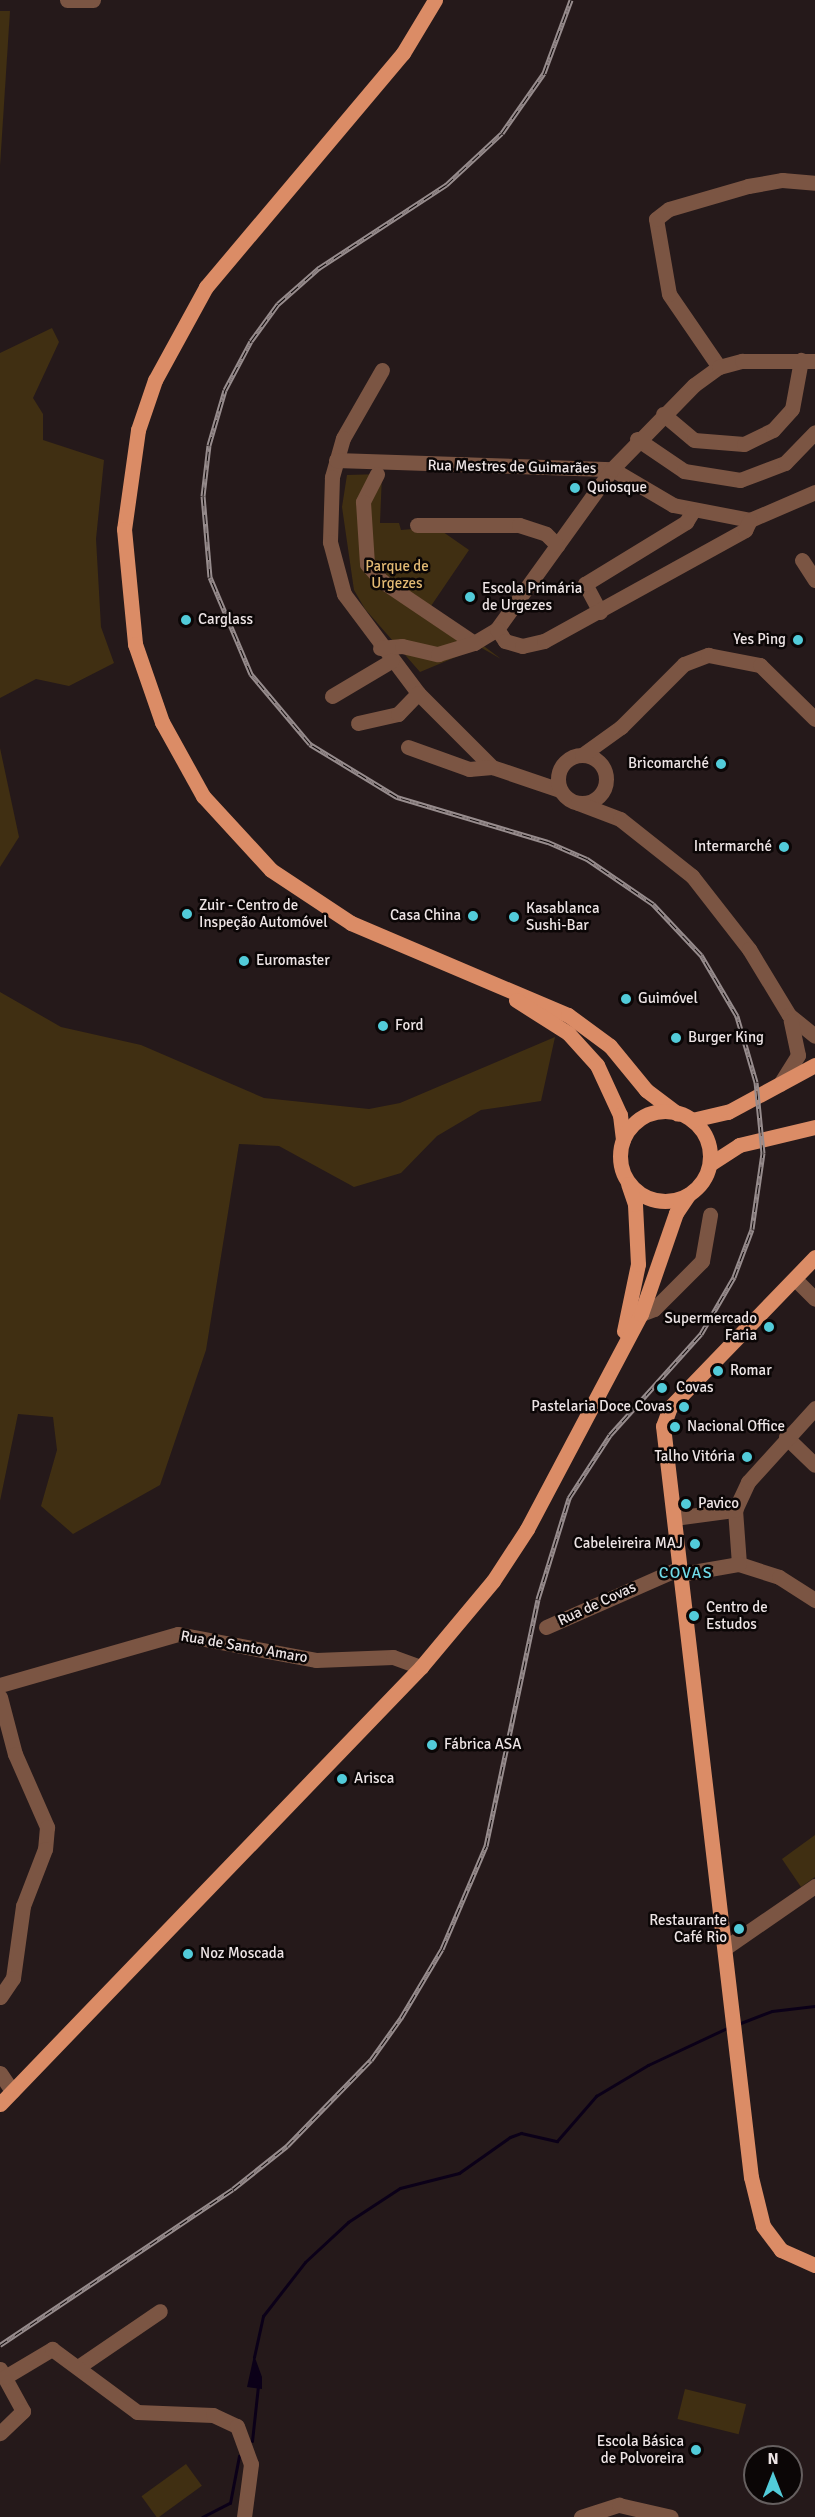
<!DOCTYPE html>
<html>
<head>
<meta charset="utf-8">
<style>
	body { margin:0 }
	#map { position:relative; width:815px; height:2517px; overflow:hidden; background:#25191a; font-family:Signika,sans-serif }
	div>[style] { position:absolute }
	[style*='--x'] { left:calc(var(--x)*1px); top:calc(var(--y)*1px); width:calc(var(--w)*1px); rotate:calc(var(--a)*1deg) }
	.green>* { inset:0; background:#402f12; transform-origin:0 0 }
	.water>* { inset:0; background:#0b0018 }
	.stream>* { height:3px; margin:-1.5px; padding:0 1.5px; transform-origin:1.5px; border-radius:1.5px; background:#0b0018 }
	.minor>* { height:15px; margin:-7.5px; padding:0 7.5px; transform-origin:7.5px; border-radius:7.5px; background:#7b5543 }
	.minor>.ring { margin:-7.5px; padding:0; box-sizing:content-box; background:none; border:15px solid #7b5543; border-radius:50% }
	.major>* { height:15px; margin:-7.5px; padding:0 7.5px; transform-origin:7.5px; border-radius:7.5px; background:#db8c66 }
	.major>.ring { margin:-7.5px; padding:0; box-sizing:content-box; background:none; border:15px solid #db8c66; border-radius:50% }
	.rail>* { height:5px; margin-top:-2.5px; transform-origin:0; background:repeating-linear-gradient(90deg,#0b0606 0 9px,#978c8d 0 18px); box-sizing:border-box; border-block:2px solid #978c8d }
	.dots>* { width:16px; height:16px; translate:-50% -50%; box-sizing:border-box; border:3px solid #0b0606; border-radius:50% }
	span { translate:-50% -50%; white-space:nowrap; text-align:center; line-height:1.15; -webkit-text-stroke:5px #0b0606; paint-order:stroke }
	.street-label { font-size:15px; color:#ede4e5 }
	.poi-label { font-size:15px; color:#ede4e5 }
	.left { translate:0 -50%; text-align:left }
	.right { translate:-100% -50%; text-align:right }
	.park-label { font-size:15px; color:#e2b973 }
	.neighbourhood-label { font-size:16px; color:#70dbe8; letter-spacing:1.5px }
	.north { position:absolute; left:743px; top:2445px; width:60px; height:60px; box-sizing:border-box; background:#0b0606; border:2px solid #655f5f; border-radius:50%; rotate:0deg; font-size:16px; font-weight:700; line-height:24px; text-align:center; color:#ede4e5 }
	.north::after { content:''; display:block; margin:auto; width:21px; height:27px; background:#52cbd9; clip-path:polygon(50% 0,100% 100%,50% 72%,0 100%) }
</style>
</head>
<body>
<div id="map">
	<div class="green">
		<i style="clip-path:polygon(0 11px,10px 11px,0 166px)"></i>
		<i style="clip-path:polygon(52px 328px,59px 342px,33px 398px,43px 414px,43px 440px,104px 460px,96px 539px,101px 627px,114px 663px,69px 686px,36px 679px,0 698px,0 353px)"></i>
		<i style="clip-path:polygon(382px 474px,380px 523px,399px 523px,401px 530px,436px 527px,469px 550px,431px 606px,501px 659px,480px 647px,420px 672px,365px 609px,354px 590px,342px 507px,347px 475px)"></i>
		<i style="clip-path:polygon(0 748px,19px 837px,0 867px)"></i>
		<i style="clip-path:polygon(0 992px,61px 1027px,141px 1045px,264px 1098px,369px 1109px,400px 1103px,555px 1037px,541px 1101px,481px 1110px,437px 1136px,401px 1173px,354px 1187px,279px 1146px,239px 1144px,206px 1350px,160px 1485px,73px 1534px,41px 1506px,57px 1450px,53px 1417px,18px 1414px,0 1501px)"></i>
		<i style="clip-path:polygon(815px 1835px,815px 1877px,801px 1887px,782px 1859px)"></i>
		<i style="left:685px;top:2389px;width:63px;height:31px;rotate:14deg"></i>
		<i style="left:186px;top:2464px;width:27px;height:55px;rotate:54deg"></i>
	</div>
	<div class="water">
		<i style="clip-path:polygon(254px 2355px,262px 2377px,262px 2389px,247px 2387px)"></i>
	</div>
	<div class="stream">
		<i style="--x:738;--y:2024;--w:36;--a:-21"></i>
		<i style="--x:772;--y:2011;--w:43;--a:-6.6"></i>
		<i style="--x:254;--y:2357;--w:42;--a:-77.6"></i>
		<i style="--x:263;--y:2316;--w:68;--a:-52.1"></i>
		<i style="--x:305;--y:2262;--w:59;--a:-42.9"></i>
		<i style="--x:348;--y:2222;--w:62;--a:-33.2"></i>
		<i style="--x:400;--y:2188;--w:61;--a:-14.3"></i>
		<i style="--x:459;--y:2173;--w:62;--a:-35.2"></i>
		<i style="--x:510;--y:2137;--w:12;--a:-20"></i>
		<i style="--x:521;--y:2133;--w:37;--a:13"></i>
		<i style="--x:557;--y:2141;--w:60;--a:-49.1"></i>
		<i style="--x:596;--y:2096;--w:61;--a:-30.8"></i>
		<i style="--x:648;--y:2065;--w:89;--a:-25.1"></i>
		<i style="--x:252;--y:2441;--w:55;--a:-83.8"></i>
		<i style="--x:202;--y:2517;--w:31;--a:-27"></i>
		<i style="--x:230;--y:2503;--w:48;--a:-79.2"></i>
	</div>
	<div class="minor">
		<i style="--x:67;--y:0;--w:26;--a:0"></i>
		<i style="--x:719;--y:367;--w:88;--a:-124.4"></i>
		<i style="--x:669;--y:294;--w:76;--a:-99.8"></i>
		<i style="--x:656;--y:219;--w:16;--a:-38"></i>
		<i style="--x:669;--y:209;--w:82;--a:-16.2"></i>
		<i style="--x:748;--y:186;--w:35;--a:-10"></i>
		<i style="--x:782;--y:180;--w:33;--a:5"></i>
		<i style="--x:382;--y:370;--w:78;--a:119.8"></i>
		<i style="--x:343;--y:438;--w:41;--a:105.8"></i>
		<i style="--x:332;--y:477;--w:65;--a:91.8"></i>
		<i style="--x:330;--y:542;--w:54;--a:74.9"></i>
		<i style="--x:344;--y:594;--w:124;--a:53.2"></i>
		<i style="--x:418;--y:693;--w:105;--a:45"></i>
		<i style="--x:492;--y:767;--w:72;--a:18.7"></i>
		<i style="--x:663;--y:414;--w:40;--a:40"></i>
		<i style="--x:694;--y:440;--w:50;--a:4.6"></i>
		<i style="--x:744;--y:444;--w:32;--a:-26"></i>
		<i style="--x:773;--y:430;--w:28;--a:-48"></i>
		<i style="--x:792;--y:409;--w:50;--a:-79.6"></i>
		<i style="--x:637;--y:439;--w:57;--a:34.2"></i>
		<i style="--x:684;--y:471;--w:57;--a:9.1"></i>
		<i style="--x:740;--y:480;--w:48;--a:-20.7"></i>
		<i style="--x:785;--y:463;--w:43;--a:-45.9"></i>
		<i style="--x:336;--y:460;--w:276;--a:1.9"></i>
		<i style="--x:612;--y:469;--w:71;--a:30.5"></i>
		<i style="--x:673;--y:505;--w:78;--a:11"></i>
		<i style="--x:750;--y:520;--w:71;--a:-23.3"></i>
		<i style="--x:377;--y:474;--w:31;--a:117"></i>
		<i style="--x:363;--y:502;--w:62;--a:86.3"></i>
		<i style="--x:367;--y:564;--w:23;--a:49"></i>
		<i style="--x:382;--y:581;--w:111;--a:34"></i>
		<i style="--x:474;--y:643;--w:27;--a:-31"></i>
		<i style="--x:497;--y:629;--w:197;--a:-54.3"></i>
		<i style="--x:612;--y:469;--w:117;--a:-45.7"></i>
		<i style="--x:694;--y:385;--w:31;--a:-36"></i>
		<i style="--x:719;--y:367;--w:24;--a:-15"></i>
		<i style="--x:742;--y:361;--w:73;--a:0"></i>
		<i style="--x:417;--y:525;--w:102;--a:0"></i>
		<i style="--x:519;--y:525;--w:28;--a:18"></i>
		<i style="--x:546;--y:534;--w:16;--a:45"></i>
		<i style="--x:802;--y:560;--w:24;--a:57"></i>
		<i style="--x:600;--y:612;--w:32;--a:-118"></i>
		<i style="--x:585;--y:584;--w:119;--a:-31.5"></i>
		<i style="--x:686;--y:522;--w:13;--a:-58"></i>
		<i style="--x:497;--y:629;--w:14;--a:56"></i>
		<i style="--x:505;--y:641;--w:18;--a:16"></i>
		<i style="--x:522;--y:646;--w:23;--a:-13"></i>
		<i style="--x:544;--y:641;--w:230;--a:-28.9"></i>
		<i style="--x:745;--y:530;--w:11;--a:-63"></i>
		<i style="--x:380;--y:648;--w:22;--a:-5"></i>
		<i style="--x:402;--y:646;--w:37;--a:13"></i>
		<i style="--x:438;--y:654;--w:38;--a:-17"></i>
		<i style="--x:332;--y:696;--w:69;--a:-30.7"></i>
		<i style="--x:358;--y:723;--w:41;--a:-12.7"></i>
		<i style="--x:398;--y:714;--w:29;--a:-46"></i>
		<i style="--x:408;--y:747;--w:65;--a:19.8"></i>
		<i style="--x:469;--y:769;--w:23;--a:-5"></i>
		<i class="ring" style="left:558px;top:755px;width:33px;height:33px"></i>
		<i style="--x:582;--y:755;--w:48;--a:-35.7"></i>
		<i style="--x:621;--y:727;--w:89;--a:-45"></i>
		<i style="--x:684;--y:664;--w:26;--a:-21"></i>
		<i style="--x:708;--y:655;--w:53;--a:10.9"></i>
		<i style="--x:760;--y:665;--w:77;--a:44.5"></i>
		<i style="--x:578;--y:803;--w:45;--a:20.9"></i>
		<i style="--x:620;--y:819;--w:92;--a:38.4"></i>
		<i style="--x:692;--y:876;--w:93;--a:52"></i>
		<i style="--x:749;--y:949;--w:77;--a:58.8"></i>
		<i style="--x:789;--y:1015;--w:33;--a:39"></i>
		<i style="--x:780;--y:1084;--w:34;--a:-58"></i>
		<i style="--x:798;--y:1055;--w:35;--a:-102"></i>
		<i style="--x:795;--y:1279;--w:28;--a:45"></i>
		<i style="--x:641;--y:1314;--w:14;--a:-21"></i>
		<i style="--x:654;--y:1309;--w:68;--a:-45"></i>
		<i style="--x:702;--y:1261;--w:47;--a:-80.1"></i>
		<i style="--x:786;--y:1437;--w:40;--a:44"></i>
		<i style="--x:674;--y:1518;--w:62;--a:-7.5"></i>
		<i style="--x:739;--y:1564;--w:54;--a:-94.2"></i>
		<i style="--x:735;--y:1510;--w:31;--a:-65"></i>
		<i style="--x:748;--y:1482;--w:100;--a:-47.8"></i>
		<i style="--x:739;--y:1564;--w:42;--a:18"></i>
		<i style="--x:779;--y:1577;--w:43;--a:32.6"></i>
		<i style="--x:681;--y:1574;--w:59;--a:-9.8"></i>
		<i style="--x:546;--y:1627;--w:146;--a:-23.8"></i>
		<i style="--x:0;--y:1685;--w:185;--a:-16"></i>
		<i style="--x:178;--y:1634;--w:140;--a:10.7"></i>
		<i style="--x:316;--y:1660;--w:77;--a:-2.2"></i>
		<i style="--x:393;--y:1657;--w:30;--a:20"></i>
		<i style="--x:0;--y:1697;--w:59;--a:75.3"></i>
		<i style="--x:15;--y:1754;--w:80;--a:66.3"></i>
		<i style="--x:47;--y:1827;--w:22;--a:95"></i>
		<i style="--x:45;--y:1849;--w:61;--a:111.1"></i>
		<i style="--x:23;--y:1906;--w:73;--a:97.9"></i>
		<i style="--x:13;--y:1978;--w:23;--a:124"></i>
		<i style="--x:725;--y:1948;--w:109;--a:-34.6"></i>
		<i style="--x:0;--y:2073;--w:22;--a:56"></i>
		<i style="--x:78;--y:2367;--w:99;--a:-34.3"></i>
		<i style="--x:0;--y:2369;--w:48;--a:61.3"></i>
		<i style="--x:23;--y:2411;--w:32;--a:136"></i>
		<i style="--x:5;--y:2377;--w:55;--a:-30.8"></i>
		<i style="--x:52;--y:2349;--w:106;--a:36.5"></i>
		<i style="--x:137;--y:2412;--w:76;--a:2.3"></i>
		<i style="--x:213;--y:2415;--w:26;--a:25"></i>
		<i style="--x:237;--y:2426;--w:40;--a:69.8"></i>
		<i style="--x:251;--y:2464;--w:53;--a:97.5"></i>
		<i style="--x:581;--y:2517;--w:40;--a:-18"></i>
		<i style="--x:619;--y:2505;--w:53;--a:13"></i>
	</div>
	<div class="major">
		<i style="--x:435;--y:0;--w:62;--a:121.1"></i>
		<i style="--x:403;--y:53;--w:306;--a:130.1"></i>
		<i style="--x:206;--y:287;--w:106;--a:118.7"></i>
		<i style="--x:155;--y:380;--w:53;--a:108.8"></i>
		<i style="--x:138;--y:430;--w:100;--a:98"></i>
		<i style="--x:124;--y:529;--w:116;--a:84.5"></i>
		<i style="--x:135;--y:644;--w:83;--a:70.9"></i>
		<i style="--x:162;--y:722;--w:85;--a:61"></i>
		<i style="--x:203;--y:796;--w:100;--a:47.4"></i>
		<i style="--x:271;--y:870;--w:96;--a:33.5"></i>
		<i style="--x:351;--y:923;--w:236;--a:23"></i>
		<i style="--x:568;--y:1015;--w:52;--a:36.4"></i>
		<i style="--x:610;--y:1046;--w:57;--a:50.7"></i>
		<i style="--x:646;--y:1090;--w:39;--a:37"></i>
		<i style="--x:516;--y:1000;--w:62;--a:32.4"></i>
		<i style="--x:568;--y:1033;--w:43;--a:47.8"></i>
		<i style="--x:597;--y:1065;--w:55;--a:65.3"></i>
		<i style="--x:620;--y:1115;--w:25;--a:83"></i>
		<i class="ring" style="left:620px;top:1111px;width:75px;height:75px"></i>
		<i style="--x:692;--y:1120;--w:37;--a:-13"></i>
		<i style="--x:728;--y:1112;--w:99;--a:-28.4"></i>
		<i style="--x:710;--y:1164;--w:35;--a:-33"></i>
		<i style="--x:739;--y:1145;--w:78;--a:-13.3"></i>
		<i style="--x:815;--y:1257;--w:209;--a:134"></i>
		<i style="--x:670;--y:1407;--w:20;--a:110"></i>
		<i style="--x:663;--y:1426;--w:756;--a:83.32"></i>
		<i style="--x:751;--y:2177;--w:50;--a:76.2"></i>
		<i style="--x:763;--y:2226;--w:30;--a:53"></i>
		<i style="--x:781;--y:2250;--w:37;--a:24"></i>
		<i style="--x:624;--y:1331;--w:68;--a:-78.2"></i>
		<i style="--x:638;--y:1264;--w:60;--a:-92.9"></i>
		<i style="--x:635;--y:1204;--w:21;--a:-109"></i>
		<i style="--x:0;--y:2104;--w:607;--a:-46.07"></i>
		<i style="--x:421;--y:1667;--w:112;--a:-50.1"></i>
		<i style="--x:493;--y:1581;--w:62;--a:-56.8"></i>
		<i style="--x:527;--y:1529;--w:243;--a:-62.1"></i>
		<i style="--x:641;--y:1314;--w:107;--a:-70.9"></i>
		<i style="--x:676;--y:1213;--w:22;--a:-56"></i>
	</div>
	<div class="rail">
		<i style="--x:0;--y:2345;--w:280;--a:-33.8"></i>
		<i style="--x:233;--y:2189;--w:69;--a:-38.5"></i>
		<i style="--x:287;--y:2146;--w:120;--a:-45.7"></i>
		<i style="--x:371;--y:2060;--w:52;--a:-54.5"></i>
		<i style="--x:401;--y:2018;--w:80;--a:-59.3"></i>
		<i style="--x:442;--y:1949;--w:112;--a:-66.9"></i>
		<i style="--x:486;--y:1846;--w:252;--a:-78.1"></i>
		<i style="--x:538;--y:1599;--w:106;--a:-72.9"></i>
		<i style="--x:569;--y:1498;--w:75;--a:-56.9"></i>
		<i style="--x:610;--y:1435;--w:136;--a:-48"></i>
		<i style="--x:701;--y:1334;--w:66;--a:-59.9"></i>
		<i style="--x:734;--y:1277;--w:51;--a:-69.4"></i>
		<i style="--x:752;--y:1229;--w:77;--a:-81.8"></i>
		<i style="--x:763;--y:1153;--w:71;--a:-95.6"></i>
		<i style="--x:756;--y:1082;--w:69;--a:-106.1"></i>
		<i style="--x:737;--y:1016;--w:71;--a:-120.5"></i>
		<i style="--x:701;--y:955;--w:70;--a:-133.3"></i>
		<i style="--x:653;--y:904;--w:80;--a:-145.7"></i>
		<i style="--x:587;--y:859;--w:43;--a:-156.4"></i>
		<i style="--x:548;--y:842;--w:158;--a:-163.4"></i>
		<i style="--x:397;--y:797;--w:102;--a:-148.7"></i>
		<i style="--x:310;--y:744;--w:92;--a:-130.1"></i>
		<i style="--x:251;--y:674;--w:105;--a:-112.9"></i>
		<i style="--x:210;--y:577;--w:81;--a:-94.9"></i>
		<i style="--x:203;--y:496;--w:51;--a:-83.3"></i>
		<i style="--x:209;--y:445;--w:57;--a:-73.8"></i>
		<i style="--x:225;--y:390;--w:55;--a:-62"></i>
		<i style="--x:251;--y:341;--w:46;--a:-53.9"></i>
		<i style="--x:278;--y:304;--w:55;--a:-41.3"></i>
		<i style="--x:319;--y:268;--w:152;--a:-33.2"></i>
		<i style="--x:446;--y:185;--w:76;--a:-42.9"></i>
		<i style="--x:502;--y:133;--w:73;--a:-55"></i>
		<i style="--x:544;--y:73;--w:78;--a:-69.7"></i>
	</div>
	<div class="dots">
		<i style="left:575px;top:488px;background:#52cbd9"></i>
		<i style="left:470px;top:597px;background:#52cbd9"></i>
		<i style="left:186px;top:620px;background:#52cbd9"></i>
		<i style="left:798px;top:640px;background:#52cbd9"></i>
		<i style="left:721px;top:764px;background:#52cbd9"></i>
		<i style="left:784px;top:847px;background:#52cbd9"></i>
		<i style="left:187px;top:914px;background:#52cbd9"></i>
		<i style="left:473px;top:916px;background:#52cbd9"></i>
		<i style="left:514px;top:917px;background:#52cbd9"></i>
		<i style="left:244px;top:961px;background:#52cbd9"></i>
		<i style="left:626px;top:999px;background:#52cbd9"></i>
		<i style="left:383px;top:1026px;background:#52cbd9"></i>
		<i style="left:676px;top:1038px;background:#52cbd9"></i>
		<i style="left:769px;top:1327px;background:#52cbd9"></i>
		<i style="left:718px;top:1371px;background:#52cbd9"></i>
		<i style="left:662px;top:1388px;background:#52cbd9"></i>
		<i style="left:684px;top:1407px;background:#52cbd9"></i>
		<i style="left:675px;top:1427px;background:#52cbd9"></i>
		<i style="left:747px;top:1457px;background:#52cbd9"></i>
		<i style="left:686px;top:1504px;background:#52cbd9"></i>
		<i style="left:695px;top:1544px;background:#52cbd9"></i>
		<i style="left:694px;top:1616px;background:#52cbd9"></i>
		<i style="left:432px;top:1745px;background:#52cbd9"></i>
		<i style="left:342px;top:1779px;background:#52cbd9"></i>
		<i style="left:739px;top:1929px;background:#52cbd9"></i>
		<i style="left:188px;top:1954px;background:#52cbd9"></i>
		<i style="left:696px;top:2450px;background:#52cbd9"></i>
	</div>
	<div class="street-label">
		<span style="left:512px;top:467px;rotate:1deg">Rua Mestres de Guimarães</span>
		<span style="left:597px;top:1604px;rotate:-25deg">Rua de Covas</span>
		<span style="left:244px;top:1647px;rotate:10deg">Rua de Santo Amaro</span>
	</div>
	<div class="poi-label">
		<span class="left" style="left:587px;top:488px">Quiosque</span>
		<span class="left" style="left:482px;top:597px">Escola Primária<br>de Urgezes</span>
		<span class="left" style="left:198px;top:620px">Carglass</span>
		<span class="right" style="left:786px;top:640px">Yes Ping</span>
		<span class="right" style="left:709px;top:764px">Bricomarché</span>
		<span class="right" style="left:772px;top:847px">Intermarché</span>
		<span class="left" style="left:199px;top:914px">Zuir - Centro de<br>Inspeção Automóvel</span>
		<span class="left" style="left:526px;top:917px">Kasablanca<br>Sushi-Bar</span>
		<span class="right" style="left:461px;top:916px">Casa China</span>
		<span class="left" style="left:256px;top:961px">Euromaster</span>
		<span class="left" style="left:638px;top:999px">Guimóvel</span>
		<span class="left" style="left:395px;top:1026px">Ford</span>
		<span class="left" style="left:688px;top:1038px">Burger King</span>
		<span class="right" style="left:757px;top:1327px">Supermercado<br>Faria</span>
		<span class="left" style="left:730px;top:1371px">Romar</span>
		<span class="left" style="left:676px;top:1388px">Covas</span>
		<span class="right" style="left:672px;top:1407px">Pastelaria Doce Covas</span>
		<span class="left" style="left:687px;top:1427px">Nacional Office</span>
		<span class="right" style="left:735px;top:1457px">Talho Vitória</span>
		<span class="left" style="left:698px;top:1504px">Pavico</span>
		<span class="right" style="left:683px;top:1544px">Cabeleireira MAJ</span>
		<span class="left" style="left:706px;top:1616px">Centro de<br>Estudos</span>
		<span class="left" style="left:444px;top:1745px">Fábrica ASA</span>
		<span class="left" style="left:354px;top:1779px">Arisca</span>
		<span class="right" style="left:727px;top:1929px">Restaurante<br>Café Rio</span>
		<span class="left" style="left:200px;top:1954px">Noz Moscada</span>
		<span class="right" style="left:684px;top:2450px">Escola Básica<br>de Polvoreira</span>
	</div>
	<div class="park-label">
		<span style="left:397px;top:575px">Parque de<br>Urgezes</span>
	</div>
	<div class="neighbourhood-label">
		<span style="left:686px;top:1573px">COVAS</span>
	</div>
	<div class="north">N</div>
</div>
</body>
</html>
